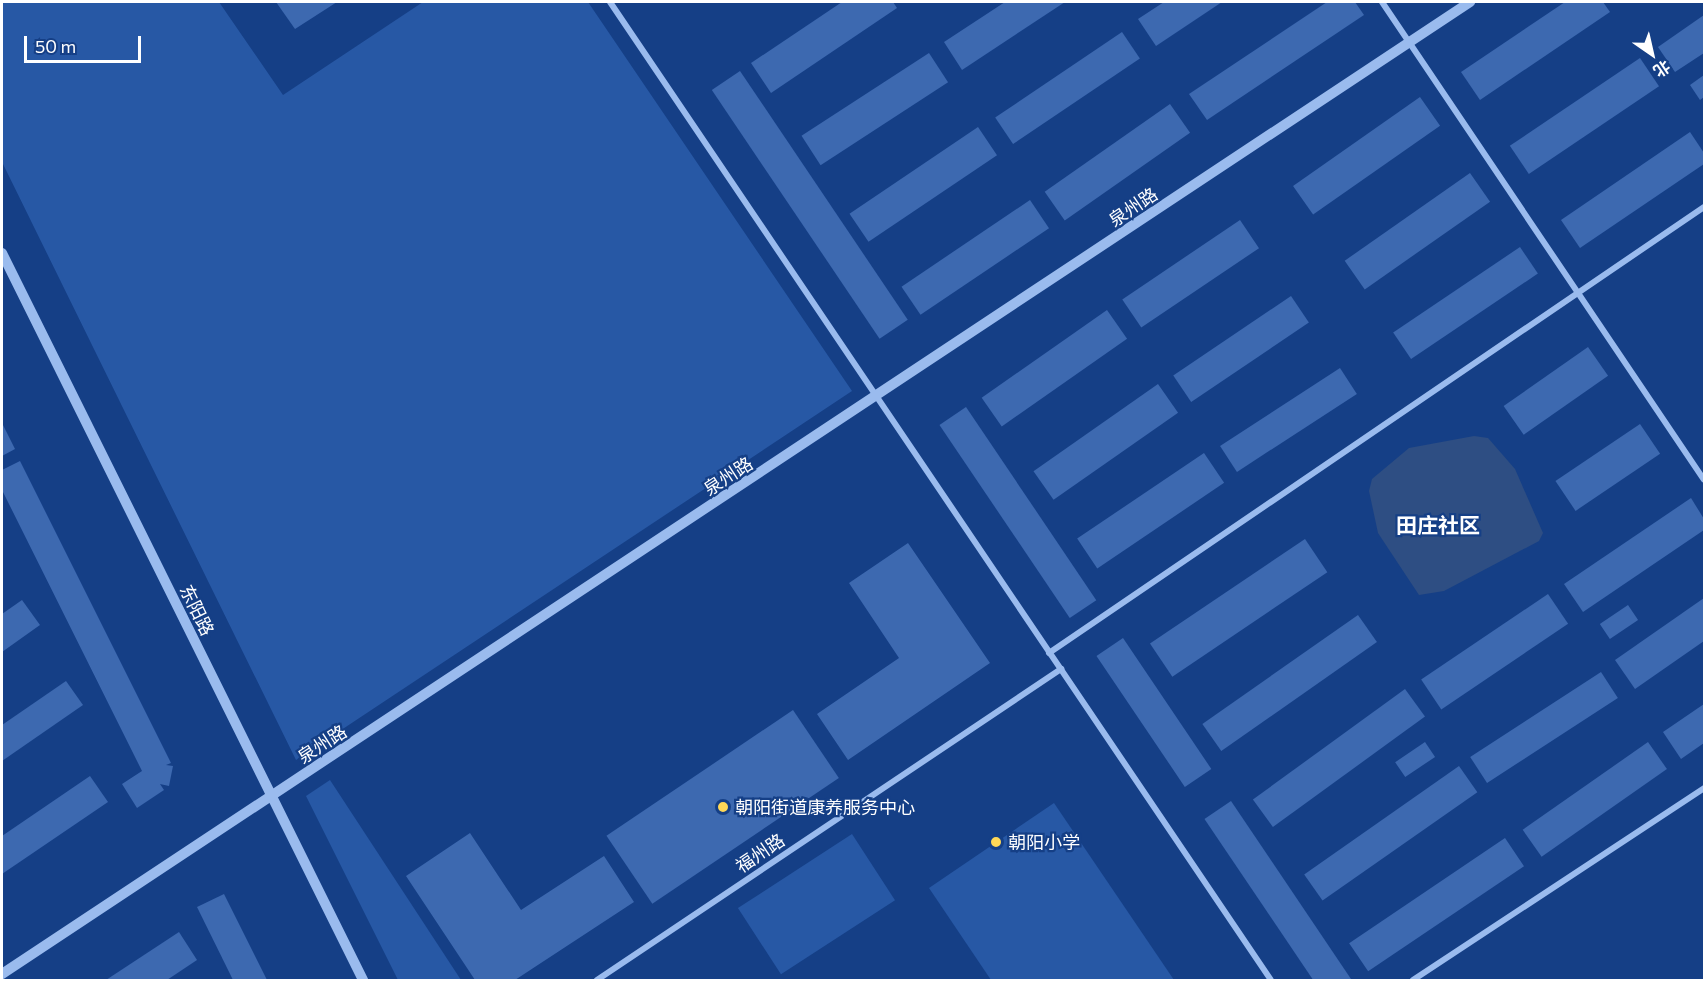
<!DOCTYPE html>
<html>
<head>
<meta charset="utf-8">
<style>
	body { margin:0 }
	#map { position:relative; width:1706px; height:982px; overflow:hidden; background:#153f86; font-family:Commissioner,"Noto Sans SC",sans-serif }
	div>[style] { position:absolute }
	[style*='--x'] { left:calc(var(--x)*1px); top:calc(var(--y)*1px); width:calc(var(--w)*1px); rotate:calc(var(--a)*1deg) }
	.green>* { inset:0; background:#2758a5; transform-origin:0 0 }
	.water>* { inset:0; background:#2e4e83 }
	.building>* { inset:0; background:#3d69b0; transform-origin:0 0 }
	.minor>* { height:6px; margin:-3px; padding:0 3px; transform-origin:3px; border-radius:3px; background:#9abbee }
	.tertiary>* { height:10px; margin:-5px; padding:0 5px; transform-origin:5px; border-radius:5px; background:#9abbee }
	.dots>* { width:16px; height:16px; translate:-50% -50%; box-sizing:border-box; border:3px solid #153f86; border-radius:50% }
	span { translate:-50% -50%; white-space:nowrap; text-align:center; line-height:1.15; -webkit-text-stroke:4.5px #153f86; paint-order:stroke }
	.street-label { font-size:18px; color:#fff }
	.poi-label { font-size:18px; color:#fff }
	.left { translate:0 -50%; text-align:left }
	.quarter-label { font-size:21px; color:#fff; font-weight:700 }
	.frame { position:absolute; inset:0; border:3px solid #fff; pointer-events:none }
	.north { position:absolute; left:1622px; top:24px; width:60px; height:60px; -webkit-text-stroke:4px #153f86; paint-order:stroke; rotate:146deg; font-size:16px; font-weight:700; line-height:24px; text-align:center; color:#fff }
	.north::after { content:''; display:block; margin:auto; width:21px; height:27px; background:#fff; clip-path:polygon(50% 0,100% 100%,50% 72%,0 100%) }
	.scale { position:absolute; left:24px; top:36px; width:117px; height:27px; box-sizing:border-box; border:3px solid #fff; border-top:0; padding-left:8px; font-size:18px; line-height:21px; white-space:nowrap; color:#fff; -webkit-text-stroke:4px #153f86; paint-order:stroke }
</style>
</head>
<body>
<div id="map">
	<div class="green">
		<i style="clip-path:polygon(2px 2px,219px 2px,283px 95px,423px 2px,588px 2px,852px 391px,296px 760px,2px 162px)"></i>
		<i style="clip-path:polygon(330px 780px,461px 980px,398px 980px,306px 796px)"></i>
		<i style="clip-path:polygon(1054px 803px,1174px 980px,991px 980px,929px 888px)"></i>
		<i style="left:852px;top:834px;width:79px;height:136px;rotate:57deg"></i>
	</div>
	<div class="water">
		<i style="clip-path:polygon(1474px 436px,1488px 438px,1515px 469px,1543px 533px,1539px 541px,1444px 591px,1419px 595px,1378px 533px,1369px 491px,1372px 479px,1409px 448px)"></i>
	</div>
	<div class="building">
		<i style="clip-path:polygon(276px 2px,337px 2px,295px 29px)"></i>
		<i style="clip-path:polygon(842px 2px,893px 2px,897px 8px,771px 93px,751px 63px)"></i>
		<i style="clip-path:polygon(1005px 2px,1065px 2px,962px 70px,944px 42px)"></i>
		<i style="clip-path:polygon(1164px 2px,1222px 2px,1156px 46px,1138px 19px)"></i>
		<i style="clip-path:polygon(1327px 2px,1355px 2px,1364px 15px,1207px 120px,1189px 94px)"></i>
		<i style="clip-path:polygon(1565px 2px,1603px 2px,1610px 12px,1480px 100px,1461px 72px)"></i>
		<i style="clip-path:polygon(1704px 15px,1704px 53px,1675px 72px,1658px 47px)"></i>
		<i style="left:1122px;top:32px;width:32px;height:153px;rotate:56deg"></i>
		<i style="left:929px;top:53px;width:35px;height:152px;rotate:57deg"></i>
		<i style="left:1640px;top:58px;width:34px;height:157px;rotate:56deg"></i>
		<i style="left:740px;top:71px;width:300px;height:34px;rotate:56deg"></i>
		<i style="clip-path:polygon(1704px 75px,1704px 97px,1700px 100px,1690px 85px)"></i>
		<i style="left:1420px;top:97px;width:35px;height:155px;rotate:55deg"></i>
		<i style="left:1170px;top:104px;width:35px;height:153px;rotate:55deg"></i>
		<i style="left:978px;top:127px;width:34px;height:155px;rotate:56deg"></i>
		<i style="clip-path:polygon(1690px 132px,1704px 153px,1704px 164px,1580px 248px,1561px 220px)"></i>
		<i style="left:1470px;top:173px;width:35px;height:153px;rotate:55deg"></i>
		<i style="left:1030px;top:200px;width:34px;height:155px;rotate:56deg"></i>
		<i style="left:1240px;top:220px;width:34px;height:142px;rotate:56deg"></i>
		<i style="left:1520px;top:247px;width:32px;height:153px;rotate:56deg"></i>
		<i style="left:1291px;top:296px;width:32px;height:142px;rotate:56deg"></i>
		<i style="left:1107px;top:310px;width:35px;height:153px;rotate:55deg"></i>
		<i style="left:1588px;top:347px;width:35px;height:103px;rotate:55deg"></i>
		<i style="left:1340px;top:368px;width:31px;height:143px;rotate:57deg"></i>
		<i style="left:1158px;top:384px;width:35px;height:152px;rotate:55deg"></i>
		<i style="left:966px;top:407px;width:233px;height:32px;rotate:56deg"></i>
		<i style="clip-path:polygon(2px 423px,15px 449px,2px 456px)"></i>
		<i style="left:1640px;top:424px;width:36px;height:102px;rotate:56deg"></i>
		<i style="left:1204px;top:453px;width:36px;height:153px;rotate:56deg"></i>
		<i style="clip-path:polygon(20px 461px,171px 763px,166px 765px,173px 766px,169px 786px,160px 784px,164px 790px,137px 808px,122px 784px,142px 771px,2px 490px,2px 470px)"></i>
		<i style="clip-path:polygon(1691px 498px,1704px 519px,1704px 530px,1583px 612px,1564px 584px)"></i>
		<i style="left:1305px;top:539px;width:40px;height:187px;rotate:56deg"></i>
		<i style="clip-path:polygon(908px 543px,990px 663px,848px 760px,817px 714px,899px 658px,849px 583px)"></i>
		<i style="left:1548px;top:594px;width:36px;height:153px;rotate:56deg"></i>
		<i style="clip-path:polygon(1704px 598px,1704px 641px,1635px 689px,1615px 660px)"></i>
		<i style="clip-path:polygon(22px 600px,40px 625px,2px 652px,2px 614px)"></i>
		<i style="left:1628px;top:605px;width:18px;height:34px;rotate:56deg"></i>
		<i style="left:1358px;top:615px;width:33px;height:190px;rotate:55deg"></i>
		<i style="left:1123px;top:638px;width:158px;height:32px;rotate:56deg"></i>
		<i style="left:1601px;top:672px;width:31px;height:156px;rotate:57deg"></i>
		<i style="clip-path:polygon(66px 681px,83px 705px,2px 761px,2px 725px)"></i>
		<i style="left:1405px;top:689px;width:34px;height:188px;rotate:54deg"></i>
		<i style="clip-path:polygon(1704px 704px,1704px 743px,1681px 759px,1663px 732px)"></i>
		<i style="left:793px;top:710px;width:82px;height:225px;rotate:56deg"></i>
		<i style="left:1425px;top:742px;width:18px;height:36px;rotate:56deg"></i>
		<i style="left:1648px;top:742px;width:33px;height:153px;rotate:55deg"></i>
		<i style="left:1459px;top:766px;width:32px;height:189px;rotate:55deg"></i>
		<i style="clip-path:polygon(90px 776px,108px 802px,2px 874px,2px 836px)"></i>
		<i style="left:1231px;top:801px;width:217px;height:32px;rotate:56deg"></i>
		<i style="clip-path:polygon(470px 833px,521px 910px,604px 856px,634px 902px,515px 980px,475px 980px,406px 876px)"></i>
		<i style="left:1505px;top:838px;width:34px;height:188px;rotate:56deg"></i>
		<i style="clip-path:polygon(224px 894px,267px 980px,233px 980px,197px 907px)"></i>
		<i style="clip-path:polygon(179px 932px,197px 960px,167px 980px,106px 980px)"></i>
	</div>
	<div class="minor">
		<i style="--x:610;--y:2;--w:1180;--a:55.95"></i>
		<i style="--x:1382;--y:2;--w:576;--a:56.03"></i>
		<i style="--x:1049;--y:653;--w:792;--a:-34.25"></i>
		<i style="--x:597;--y:980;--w:559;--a:-33.83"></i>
		<i style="--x:1413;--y:980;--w:349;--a:-33.4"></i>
	</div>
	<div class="tertiary">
		<i style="--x:2;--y:253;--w:812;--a:63.59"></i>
		<i style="--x:2;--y:974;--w:1761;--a:-33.51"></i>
	</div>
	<div class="dots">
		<i style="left:723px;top:807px;background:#ffd857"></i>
		<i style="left:996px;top:842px;background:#ffd857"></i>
	</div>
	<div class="street-label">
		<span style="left:1133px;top:207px;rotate:-34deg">泉州路</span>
		<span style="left:728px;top:476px;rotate:-33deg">泉州路</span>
		<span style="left:197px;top:610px;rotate:64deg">东阳路</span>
		<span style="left:322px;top:744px;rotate:-33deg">泉州路</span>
		<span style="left:760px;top:853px;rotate:-34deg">福州路</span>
	</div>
	<div class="poi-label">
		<span class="left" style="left:735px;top:807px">朝阳街道康养服务中心</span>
		<span class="left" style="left:1008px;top:842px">朝阳小学</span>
	</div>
	<div class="quarter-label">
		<span style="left:1438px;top:525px">田庄社区</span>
	</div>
	<div class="frame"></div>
	<div class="north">北</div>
	<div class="scale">50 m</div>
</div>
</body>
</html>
